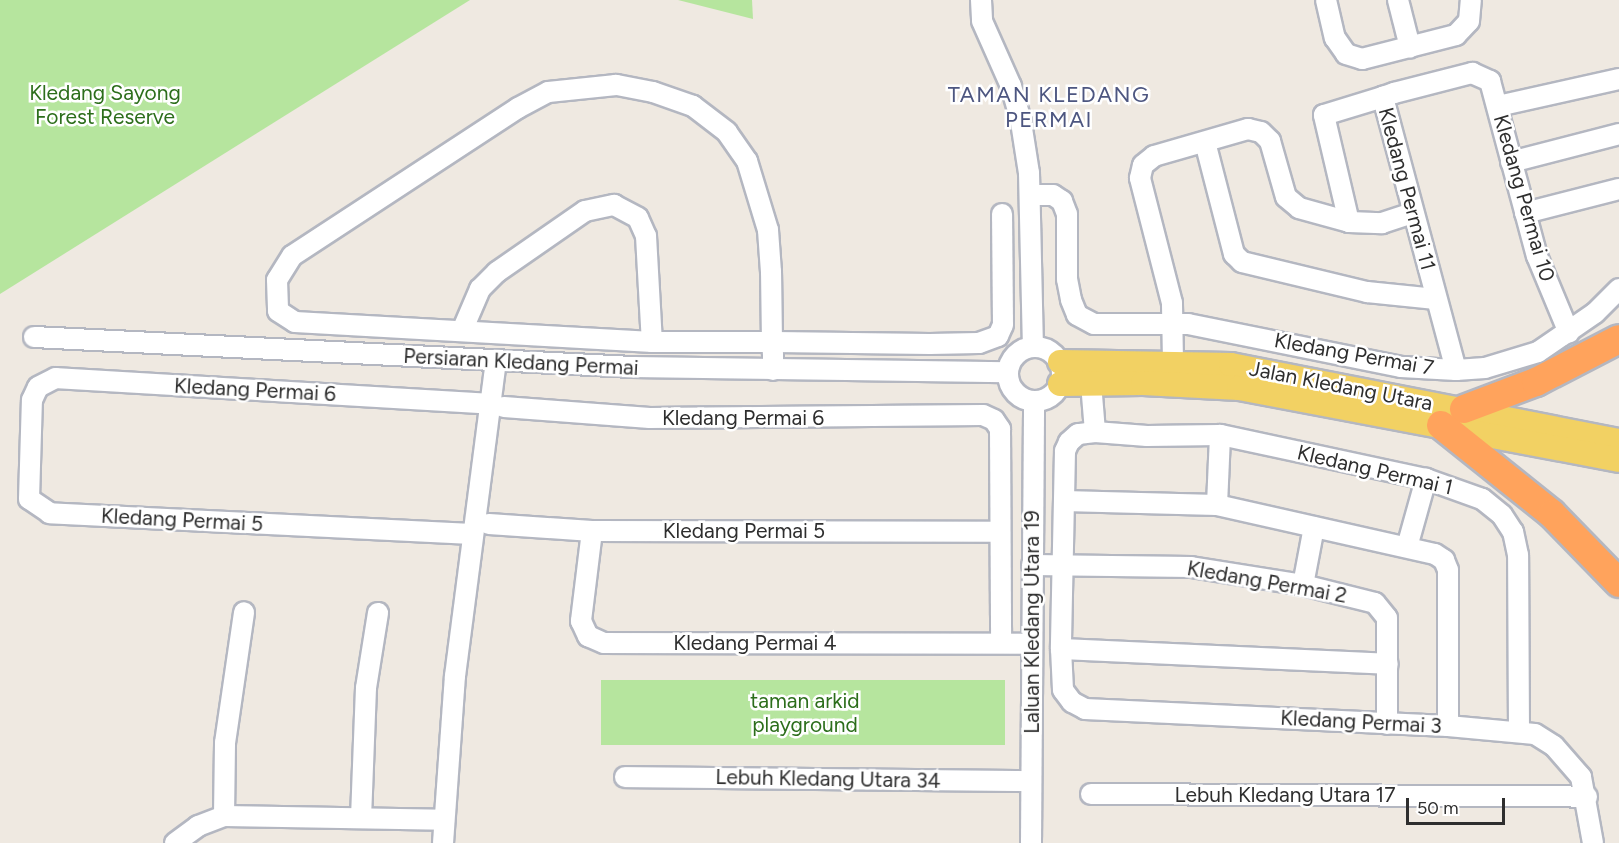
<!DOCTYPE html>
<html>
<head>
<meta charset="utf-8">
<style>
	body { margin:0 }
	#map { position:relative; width:1619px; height:843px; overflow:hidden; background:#efe9e1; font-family:Figtree,sans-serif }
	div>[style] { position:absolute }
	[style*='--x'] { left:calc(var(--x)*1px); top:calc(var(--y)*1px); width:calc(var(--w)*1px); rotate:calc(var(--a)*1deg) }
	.green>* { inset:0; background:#b6e59e; transform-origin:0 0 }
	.roads { filter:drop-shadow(2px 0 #b4b7c1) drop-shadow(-2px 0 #b4b7c1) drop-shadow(0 2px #b4b7c1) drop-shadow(0 -2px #b4b7c1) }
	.minor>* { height:20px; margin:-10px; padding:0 10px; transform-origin:10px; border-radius:10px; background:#fff }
	.minor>.ring { margin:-10px; padding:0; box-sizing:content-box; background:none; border:20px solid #fff; border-radius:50% }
	.major>* { height:24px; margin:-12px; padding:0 12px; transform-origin:12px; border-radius:12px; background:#f2d163 }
	.highway>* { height:28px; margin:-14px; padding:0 14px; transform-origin:14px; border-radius:14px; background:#ffa35c }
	span { translate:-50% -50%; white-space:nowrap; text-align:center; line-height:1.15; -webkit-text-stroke:5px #fff; paint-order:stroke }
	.park-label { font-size:21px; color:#2c6e1b }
	.street-label { font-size:21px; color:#2e2e2e }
	.neighbourhood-label { font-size:22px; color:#4d5680; letter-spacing:1.5px }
	.scale { position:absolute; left:1406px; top:798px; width:99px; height:27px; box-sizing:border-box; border:3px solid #2e2e2e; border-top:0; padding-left:8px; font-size:18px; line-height:21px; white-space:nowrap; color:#2e2e2e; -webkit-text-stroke:4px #fff; paint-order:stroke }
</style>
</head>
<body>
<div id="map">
	<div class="green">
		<i style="clip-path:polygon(0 0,470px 0,0 294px)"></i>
		<i style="clip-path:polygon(678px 0,752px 0,753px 19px)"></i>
		<i style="left:601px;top:680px;width:404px;height:65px"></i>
	</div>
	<div class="roads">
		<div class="minor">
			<i style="--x:981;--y:0;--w:21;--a:87"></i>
			<i style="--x:982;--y:21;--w:71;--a:66"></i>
			<i style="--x:1011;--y:86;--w:37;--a:74"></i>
			<i style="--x:1021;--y:122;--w:52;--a:81.1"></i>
			<i style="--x:1029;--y:173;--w:173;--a:88.7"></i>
			<i style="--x:1326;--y:0;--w:39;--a:77"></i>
			<i style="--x:1335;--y:38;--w:19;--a:55"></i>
			<i style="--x:1346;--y:54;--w:17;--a:17"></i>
			<i style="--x:1362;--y:59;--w:97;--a:-14.3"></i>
			<i style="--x:1456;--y:35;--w:19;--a:-47"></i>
			<i style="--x:1469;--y:21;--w:21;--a:-85"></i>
			<i style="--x:1398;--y:0;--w:49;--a:75.7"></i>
			<i style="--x:1498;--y:106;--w:124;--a:-12.6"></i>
			<i style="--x:1205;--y:142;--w:116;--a:75.5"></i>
			<i style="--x:1234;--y:254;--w:11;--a:45"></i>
			<i style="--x:1242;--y:262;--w:129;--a:13.5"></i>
			<i style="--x:1367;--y:292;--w:69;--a:5.8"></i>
			<i style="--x:1511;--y:162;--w:112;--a:-14.5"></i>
			<i style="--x:1032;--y:195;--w:21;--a:0"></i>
			<i style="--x:1053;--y:195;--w:11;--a:34"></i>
			<i style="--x:1062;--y:201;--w:14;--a:69"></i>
			<i style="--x:1067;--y:214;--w:65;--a:90"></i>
			<i style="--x:1067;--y:279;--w:21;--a:79"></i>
			<i style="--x:1071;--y:300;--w:16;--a:68"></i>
			<i style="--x:1077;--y:315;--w:19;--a:28"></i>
			<i style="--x:1094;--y:324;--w:94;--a:0"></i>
			<i style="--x:1188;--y:324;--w:217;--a:11.4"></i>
			<i style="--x:1401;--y:367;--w:55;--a:3.1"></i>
			<i style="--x:1456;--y:370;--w:29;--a:-4"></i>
			<i style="--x:1485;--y:368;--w:55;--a:-16.8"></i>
			<i style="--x:1538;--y:352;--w:69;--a:-34.4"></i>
			<i style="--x:1595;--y:313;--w:34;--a:-45"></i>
			<i style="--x:1525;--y:213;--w:97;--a:-14.3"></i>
			<i style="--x:1349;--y:222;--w:110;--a:-103.2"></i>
			<i style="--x:1324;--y:115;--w:62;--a:-17"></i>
			<i style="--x:462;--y:331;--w:46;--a:-66.8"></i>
			<i style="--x:480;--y:289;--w:24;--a:-45"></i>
			<i style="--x:497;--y:272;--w:107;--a:-34.7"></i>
			<i style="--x:585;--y:211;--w:30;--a:-12"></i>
			<i style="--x:614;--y:205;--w:27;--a:28"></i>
			<i style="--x:638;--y:218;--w:20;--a:66"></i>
			<i style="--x:646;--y:236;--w:106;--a:86.8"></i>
			<i style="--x:34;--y:337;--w:599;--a:2.87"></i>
			<i style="--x:632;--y:367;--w:375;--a:0.8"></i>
			<i class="ring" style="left:1008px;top:347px;width:34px;height:34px"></i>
			<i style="--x:1173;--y:362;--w:59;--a:-91"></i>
			<i style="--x:1172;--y:303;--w:129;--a:-104.4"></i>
			<i style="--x:1140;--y:178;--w:13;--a:-77"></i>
			<i style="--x:1143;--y:165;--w:14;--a:-39"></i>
			<i style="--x:1154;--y:156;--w:98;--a:-16"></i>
			<i style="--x:1248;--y:129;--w:13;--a:13"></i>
			<i style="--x:1261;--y:132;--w:13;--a:45"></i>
			<i style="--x:1270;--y:141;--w:58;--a:74.1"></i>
			<i style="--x:1286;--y:197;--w:17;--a:40"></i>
			<i style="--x:1299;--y:208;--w:52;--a:15.6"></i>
			<i style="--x:1349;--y:222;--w:33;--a:2"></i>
			<i style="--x:1382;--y:223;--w:32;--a:-18"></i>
			<i style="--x:773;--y:370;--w:15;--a:-90"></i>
			<i style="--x:773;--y:355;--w:13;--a:-94"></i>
			<i style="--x:772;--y:342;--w:70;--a:-90.8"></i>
			<i style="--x:771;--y:272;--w:42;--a:-94.1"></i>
			<i style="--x:768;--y:230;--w:72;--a:-106.9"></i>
			<i style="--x:747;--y:161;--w:35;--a:-125"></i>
			<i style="--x:727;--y:132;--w:43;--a:-142.6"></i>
			<i style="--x:693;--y:106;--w:42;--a:-160.7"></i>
			<i style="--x:653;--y:92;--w:38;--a:-169"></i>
			<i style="--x:616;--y:85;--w:68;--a:174.1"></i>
			<i style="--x:548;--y:92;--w:34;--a:152"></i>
			<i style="--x:518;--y:108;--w:270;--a:146.8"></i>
			<i style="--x:292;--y:256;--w:28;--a:122"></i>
			<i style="--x:277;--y:280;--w:31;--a:88"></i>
			<i style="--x:278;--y:311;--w:20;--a:33"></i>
			<i style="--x:295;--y:322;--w:358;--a:3.2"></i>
			<i style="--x:652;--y:342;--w:120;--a:0"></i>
			<i style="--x:772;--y:342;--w:158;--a:0.7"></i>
			<i style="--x:930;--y:344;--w:49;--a:-1.2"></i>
			<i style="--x:979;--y:343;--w:20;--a:-20"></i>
			<i style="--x:998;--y:336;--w:12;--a:-66"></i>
			<i style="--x:1003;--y:325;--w:111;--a:-90.5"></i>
			<i style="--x:1456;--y:370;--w:283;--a:-105"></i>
			<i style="--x:1383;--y:97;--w:12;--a:-20"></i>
			<i style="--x:1394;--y:93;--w:81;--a:-14.4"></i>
			<i style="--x:1472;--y:73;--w:20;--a:24"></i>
			<i style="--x:1490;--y:81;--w:181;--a:75"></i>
			<i style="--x:1537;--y:256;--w:83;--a:67.4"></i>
			<i style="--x:1091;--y:383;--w:49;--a:85.3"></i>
			<i style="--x:504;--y:407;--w:146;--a:4.3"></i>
			<i style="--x:650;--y:418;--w:333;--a:-0.5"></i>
			<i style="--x:983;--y:415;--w:12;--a:24"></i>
			<i style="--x:994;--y:420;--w:11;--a:56"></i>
			<i style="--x:1000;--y:429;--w:214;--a:89.7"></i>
			<i style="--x:1064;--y:501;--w:153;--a:1.5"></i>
			<i style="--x:1217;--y:505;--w:223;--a:12.7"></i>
			<i style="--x:1435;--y:554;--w:11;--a:34"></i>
			<i style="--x:1444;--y:560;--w:11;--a:68"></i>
			<i style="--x:1448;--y:570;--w:156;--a:90"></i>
			<i style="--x:1217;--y:505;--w:70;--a:-87.5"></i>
			<i style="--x:489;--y:524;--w:103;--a:3.9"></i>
			<i style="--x:592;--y:531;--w:408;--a:0.1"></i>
			<i style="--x:592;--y:531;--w:91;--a:97"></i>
			<i style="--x:581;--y:621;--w:17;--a:65"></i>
			<i style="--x:588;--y:636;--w:17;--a:24"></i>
			<i style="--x:604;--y:643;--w:428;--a:0.1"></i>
			<i style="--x:472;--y:534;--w:423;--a:-177.2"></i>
			<i style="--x:50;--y:513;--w:25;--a:-146"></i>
			<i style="--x:29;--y:499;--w:99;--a:-88.3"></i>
			<i style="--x:32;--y:400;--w:14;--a:-65"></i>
			<i style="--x:38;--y:387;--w:20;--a:-27"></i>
			<i style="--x:56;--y:378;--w:435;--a:3.4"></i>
			<i style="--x:1407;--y:547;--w:71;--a:-74.4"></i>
			<i style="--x:1032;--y:565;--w:159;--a:0.7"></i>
			<i style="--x:1191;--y:567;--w:113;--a:9.1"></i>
			<i style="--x:1303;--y:585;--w:74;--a:14"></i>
			<i style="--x:1375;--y:603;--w:19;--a:51"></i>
			<i style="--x:1387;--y:618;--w:106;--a:90"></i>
			<i style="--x:1303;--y:585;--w:59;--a:-79.3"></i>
			<i style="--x:1061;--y:649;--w:327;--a:2.6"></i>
			<i style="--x:1519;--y:731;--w:176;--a:-90.3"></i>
			<i style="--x:1518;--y:555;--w:24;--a:-102"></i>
			<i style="--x:1513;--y:532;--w:20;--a:-123"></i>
			<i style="--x:1502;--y:515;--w:26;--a:-141"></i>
			<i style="--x:1482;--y:499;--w:59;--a:-160.3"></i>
			<i style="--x:1426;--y:479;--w:211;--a:-167.9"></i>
			<i style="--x:1220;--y:435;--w:73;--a:179.2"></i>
			<i style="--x:1147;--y:436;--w:52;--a:-175.6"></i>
			<i style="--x:1095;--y:432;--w:17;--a:173"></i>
			<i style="--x:1078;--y:434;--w:12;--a:138"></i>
			<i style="--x:1069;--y:442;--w:10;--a:114"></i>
			<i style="--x:1065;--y:451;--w:198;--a:91.2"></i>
			<i style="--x:1061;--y:649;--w:41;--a:87.2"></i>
			<i style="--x:1063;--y:690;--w:15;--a:53"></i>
			<i style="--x:1072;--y:702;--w:15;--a:28"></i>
			<i style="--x:1085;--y:709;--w:363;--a:2.7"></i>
			<i style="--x:1448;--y:726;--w:87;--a:5.3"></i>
			<i style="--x:1535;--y:734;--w:22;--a:32"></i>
			<i style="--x:1554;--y:746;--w:41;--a:48.9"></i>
			<i style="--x:1581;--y:777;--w:67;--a:79.7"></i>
			<i style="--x:625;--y:777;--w:406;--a:0.6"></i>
			<i style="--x:1091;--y:794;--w:496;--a:0.3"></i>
			<i style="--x:224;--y:816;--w:73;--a:-89.2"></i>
			<i style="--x:225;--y:743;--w:132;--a:-81.7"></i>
			<i style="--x:361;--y:818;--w:130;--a:-87.8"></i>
			<i style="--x:366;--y:688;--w:76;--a:-80.9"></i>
			<i style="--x:175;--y:843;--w:29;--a:-36"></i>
			<i style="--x:198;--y:826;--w:28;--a:-21"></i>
			<i style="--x:224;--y:816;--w:219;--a:1"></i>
			<i style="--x:443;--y:843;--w:167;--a:-85.9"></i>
			<i style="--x:455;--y:676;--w:317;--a:-82.6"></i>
			<i style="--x:1031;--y:843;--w:442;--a:-89.6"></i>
		</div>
		<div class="major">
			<i style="--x:1060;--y:362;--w:171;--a:1"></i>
			<i style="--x:1231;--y:365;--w:395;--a:11.1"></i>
			<i style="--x:1060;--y:384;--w:83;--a:-0.7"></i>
			<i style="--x:1143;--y:383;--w:96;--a:3"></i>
			<i style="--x:1239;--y:388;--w:387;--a:10.7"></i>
		</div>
		<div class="highway">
			<i style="--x:1464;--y:409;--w:77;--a:-20.6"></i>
			<i style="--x:1536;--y:382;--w:93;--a:-27.4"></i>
			<i style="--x:1441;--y:425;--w:142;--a:38.7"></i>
			<i style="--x:1552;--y:514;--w:96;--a:45.8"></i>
		</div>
	</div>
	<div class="park-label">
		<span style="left:105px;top:105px">Kledang Sayong<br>Forest Reserve</span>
		<span style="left:805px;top:713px">taman arkid<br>playground</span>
	</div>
	<div class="street-label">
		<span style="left:1407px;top:189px;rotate:75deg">Kledang Permai 11</span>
		<span style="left:1524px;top:198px;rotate:74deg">Kledang Permai 10</span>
		<span style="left:1354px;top:354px;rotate:10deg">Kledang Permai 7</span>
		<span style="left:521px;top:362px;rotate:3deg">Persiaran Kledang Permai</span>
		<span style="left:1341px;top:386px;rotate:11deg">Jalan Kledang Utara</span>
		<span style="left:255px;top:390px;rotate:3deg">Kledang Permai 6</span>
		<span style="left:743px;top:418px">Kledang Permai 6</span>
		<span style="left:1375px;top:470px;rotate:13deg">Kledang Permai 1</span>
		<span style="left:182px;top:520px;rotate:3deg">Kledang Permai 5</span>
		<span style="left:744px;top:531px">Kledang Permai 5</span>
		<span style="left:1267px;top:582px;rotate:10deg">Kledang Permai 2</span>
		<span style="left:1032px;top:622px;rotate:-90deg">Laluan Kledang Utara 19</span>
		<span style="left:755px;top:643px">Kledang Permai 4</span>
		<span style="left:1361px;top:722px;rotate:3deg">Kledang Permai 3</span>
		<span style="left:828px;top:779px;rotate:1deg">Lebuh Kledang Utara 34</span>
		<span style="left:1285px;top:795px">Lebuh Kledang Utara 17</span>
	</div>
	<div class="neighbourhood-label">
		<span style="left:1049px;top:107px">TAMAN KLEDANG<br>PERMAI</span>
	</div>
	<div class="scale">50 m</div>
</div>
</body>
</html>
